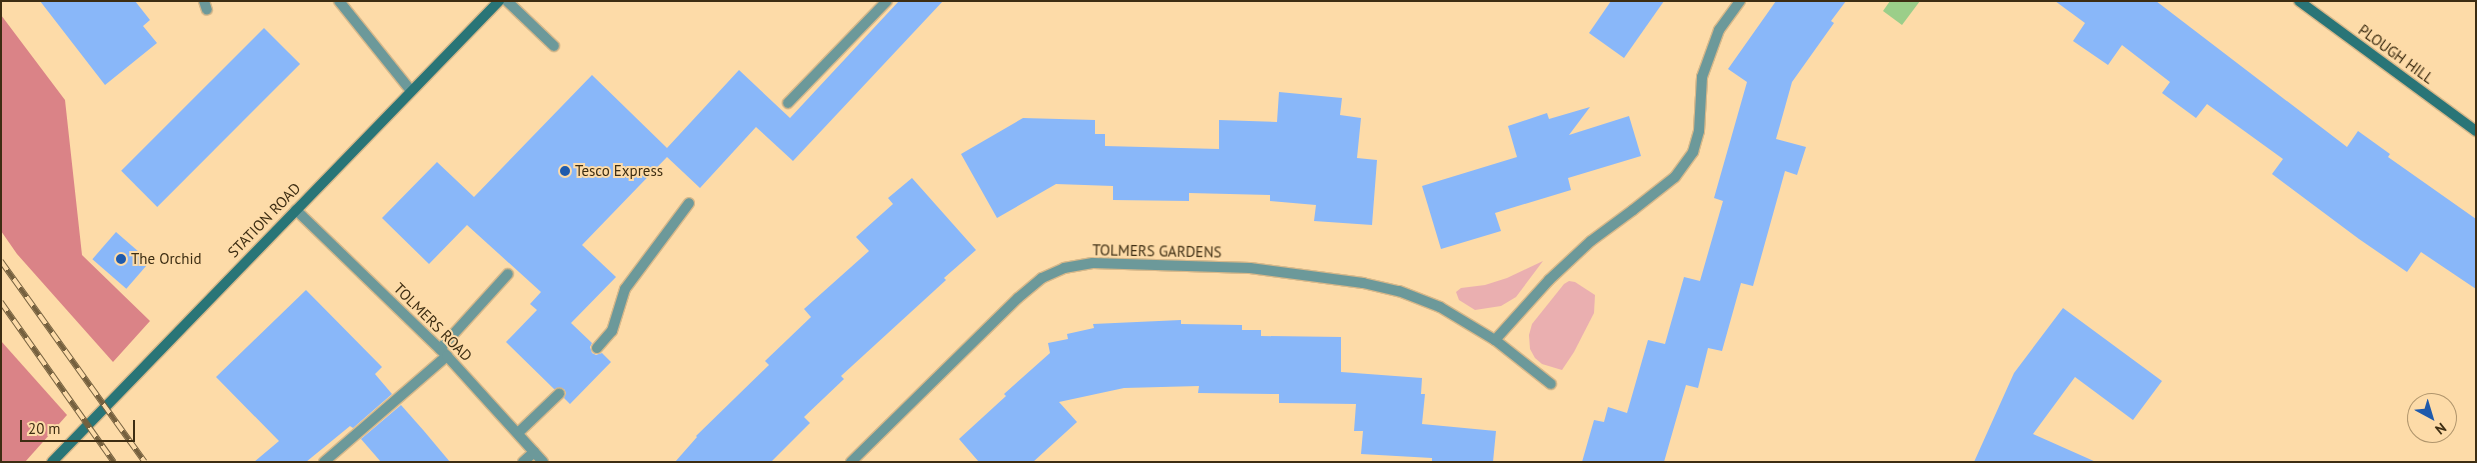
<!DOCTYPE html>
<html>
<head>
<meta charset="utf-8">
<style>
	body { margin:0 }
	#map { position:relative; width:2477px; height:463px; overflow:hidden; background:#fddba8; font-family:"PT Sans",sans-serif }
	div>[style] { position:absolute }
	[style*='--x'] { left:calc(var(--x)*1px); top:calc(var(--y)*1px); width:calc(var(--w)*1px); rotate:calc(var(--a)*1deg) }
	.green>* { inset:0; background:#eaafb0 }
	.forest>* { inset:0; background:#da8387 }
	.water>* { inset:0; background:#9bce89 }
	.building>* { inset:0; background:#89b7f9; transform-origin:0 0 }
	.roads { filter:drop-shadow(1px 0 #d7b88a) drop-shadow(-1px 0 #d7b88a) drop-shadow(0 1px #d7b88a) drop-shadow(0 -1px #d7b88a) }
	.lane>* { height:10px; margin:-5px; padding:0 5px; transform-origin:5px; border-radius:5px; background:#6c999a }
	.street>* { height:10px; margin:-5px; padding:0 5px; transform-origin:5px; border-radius:5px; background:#6c999a }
	.secondary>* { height:10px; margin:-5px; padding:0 5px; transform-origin:5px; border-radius:5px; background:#297577 }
	.rail>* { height:5.5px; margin-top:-2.75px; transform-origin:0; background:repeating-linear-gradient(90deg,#fddba8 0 11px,#75603e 0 22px); box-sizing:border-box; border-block:1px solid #75603e }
	.dots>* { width:14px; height:14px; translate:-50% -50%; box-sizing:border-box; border:2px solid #fddba8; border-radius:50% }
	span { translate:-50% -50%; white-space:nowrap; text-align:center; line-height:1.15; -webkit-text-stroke:4px #fddba8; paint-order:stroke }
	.street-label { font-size:15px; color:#3d2d12 }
	.poi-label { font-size:15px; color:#3d2d12 }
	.left { translate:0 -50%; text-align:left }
	.frame { position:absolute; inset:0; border:2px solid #3d2d12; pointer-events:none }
	.north { position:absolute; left:2407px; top:393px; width:50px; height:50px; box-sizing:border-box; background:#fddba8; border:1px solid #b0956c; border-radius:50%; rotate:141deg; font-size:14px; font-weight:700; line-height:20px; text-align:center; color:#3d2d12 }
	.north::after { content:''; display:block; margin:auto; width:18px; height:22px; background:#1f5aac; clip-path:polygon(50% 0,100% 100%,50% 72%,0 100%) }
	.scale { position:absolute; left:20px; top:420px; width:115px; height:22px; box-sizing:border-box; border:2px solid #3d2d12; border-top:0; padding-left:6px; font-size:15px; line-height:18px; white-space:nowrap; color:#3d2d12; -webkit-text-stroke:4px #fddba8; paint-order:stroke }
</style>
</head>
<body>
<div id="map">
	<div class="green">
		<i style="clip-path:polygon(1543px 261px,1516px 297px,1501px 306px,1475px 310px,1459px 300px,1456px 292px,1461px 288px,1485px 285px,1507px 278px)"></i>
		<i style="clip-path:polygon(1569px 281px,1575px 282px,1595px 295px,1594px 313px,1574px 352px,1562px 370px,1542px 364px,1535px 358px,1530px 349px,1529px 335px,1532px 324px,1564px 284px)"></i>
	</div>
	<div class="forest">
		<i style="clip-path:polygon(1px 15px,65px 100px,82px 255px,150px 321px,113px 362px,17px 254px,1px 231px)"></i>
		<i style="clip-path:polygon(1px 341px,67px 415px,25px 462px,1px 462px)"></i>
	</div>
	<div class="water">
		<i style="clip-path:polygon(1890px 1px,1920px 1px,1902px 25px,1883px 11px)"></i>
	</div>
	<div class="building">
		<i style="clip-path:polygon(40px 1px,135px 1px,150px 20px,143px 26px,157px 43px,105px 85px)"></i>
		<i style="clip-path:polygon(899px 1px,943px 1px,793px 161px,756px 127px,700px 188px,667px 157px,582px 245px,616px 277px,571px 323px,592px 343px,590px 347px,592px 353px,596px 355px,602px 353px,611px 362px,570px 404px,564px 398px,566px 393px,564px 389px,554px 389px,506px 342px,537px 310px,530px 304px,541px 292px,467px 225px,429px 264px,382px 218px,437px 162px,474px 197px,592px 75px,667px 148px,739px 70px,790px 118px)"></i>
		<i style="clip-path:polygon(1611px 1px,1664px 1px,1624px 58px,1589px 33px)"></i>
		<i style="clip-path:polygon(1776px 1px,1846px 1px,1831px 21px,1834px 23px,1792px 82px,1776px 139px,1806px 147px,1797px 175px,1785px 171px,1753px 286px,1741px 283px,1722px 351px,1708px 348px,1698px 388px,1686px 385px,1664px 462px,1582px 462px,1594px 420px,1604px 422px,1608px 407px,1627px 413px,1648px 340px,1665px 344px,1684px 277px,1700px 281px,1723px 201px,1714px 198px,1747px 82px,1728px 69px)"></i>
		<i style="clip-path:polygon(2055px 1px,2156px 1px,2347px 147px,2358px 131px,2390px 154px,2388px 157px,2476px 219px,2476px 289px,2421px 252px,2407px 272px,2359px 239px,2272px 174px,2283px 159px,2207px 104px,2196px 118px,2162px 93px,2170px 82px,2122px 45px,2108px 65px,2073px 41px,2085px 23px)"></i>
		<i style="left:264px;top:28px;width:51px;height:202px;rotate:45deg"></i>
		<i style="clip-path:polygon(1279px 92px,1342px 98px,1340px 115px,1361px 118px,1357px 158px,1377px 160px,1372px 225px,1314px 221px,1316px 205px,1270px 201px,1270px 195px,1189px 193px,1189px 201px,1113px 200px,1113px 186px,1056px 184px,997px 218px,961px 154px,1023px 118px,1095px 120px,1095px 134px,1105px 134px,1105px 146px,1219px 149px,1219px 120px,1277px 122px)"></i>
		<i style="clip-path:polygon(1590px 107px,1569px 135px,1629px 116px,1641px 156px,1568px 178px,1571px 190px,1495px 213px,1501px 231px,1441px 249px,1422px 186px,1517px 157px,1508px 126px,1547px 113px,1549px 119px)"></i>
		<i style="clip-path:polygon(912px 178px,976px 250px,944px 278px,946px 280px,841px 376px,844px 379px,804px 417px,810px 423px,771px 462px,675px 462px,697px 437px,696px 436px,769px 365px,765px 361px,811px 317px,804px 309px,869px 251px,856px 237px,893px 204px,888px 198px)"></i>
		<i style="left:116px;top:232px;width:45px;height:36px;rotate:41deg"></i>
		<i style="clip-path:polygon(306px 290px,382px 367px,375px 374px,392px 394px,353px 428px,350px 426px,306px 462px,254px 462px,279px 441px,216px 377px)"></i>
		<i style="clip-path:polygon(2063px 308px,2162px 381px,2133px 420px,2075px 377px,2033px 434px,2096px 462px,1974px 462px,2014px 373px)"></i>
		<i style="clip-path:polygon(1181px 320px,1181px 324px,1242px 325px,1242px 330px,1261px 330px,1261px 336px,1341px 337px,1341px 372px,1422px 378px,1421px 394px,1425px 394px,1422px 424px,1496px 431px,1493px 462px,1432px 462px,1432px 458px,1361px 454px,1363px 431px,1354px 431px,1356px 404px,1279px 403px,1279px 394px,1198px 393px,1199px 386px,1124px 388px,1059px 402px,1077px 422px,1033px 462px,979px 462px,959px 439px,1006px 396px,1004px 394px,1050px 353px,1048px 343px,1068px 339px,1067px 334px,1094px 328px,1093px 324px)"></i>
		<i style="clip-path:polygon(401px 405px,424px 431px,450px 462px,381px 462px,361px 439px)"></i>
	</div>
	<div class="roads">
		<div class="lane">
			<i style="--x:204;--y:1;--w:9;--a:72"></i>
			<i style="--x:507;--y:1;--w:65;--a:43.8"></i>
			<i style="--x:788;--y:103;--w:142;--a:-45.9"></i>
			<i style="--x:1633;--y:210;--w:53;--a:-38.2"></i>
			<i style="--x:1675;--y:177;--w:31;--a:-54"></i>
			<i style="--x:1693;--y:152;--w:22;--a:-74"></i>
			<i style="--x:1699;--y:131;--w:54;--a:-86.8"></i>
			<i style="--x:1702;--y:77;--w:50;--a:-70.1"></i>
			<i style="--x:1719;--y:30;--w:36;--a:-54"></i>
			<i style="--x:597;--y:348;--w:23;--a:-49"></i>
			<i style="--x:612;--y:331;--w:44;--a:-72.8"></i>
			<i style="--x:625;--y:289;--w:107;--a:-53.3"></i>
			<i style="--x:440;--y:349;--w:101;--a:-47.8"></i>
			<i style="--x:518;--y:433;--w:57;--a:-43.6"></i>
			<i style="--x:324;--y:462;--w:162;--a:-40.8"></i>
			<i style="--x:523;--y:462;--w:15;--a:-42"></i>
		</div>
		<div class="street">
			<i style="--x:339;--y:1;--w:115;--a:51.3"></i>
			<i style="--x:296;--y:210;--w:210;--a:44"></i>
			<i style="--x:447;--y:356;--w:143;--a:47.8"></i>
			<i style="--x:1495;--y:340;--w:71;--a:38.2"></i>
			<i style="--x:851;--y:462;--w:234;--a:-44.5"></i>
			<i style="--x:1018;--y:298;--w:31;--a:-40"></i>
			<i style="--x:1042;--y:278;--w:24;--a:-24"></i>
			<i style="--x:1064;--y:268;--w:29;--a:-10"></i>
			<i style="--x:1093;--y:263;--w:157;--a:1.8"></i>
			<i style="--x:1250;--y:268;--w:114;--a:7.6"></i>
			<i style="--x:1363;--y:283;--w:37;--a:13"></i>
			<i style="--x:1399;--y:291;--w:44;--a:21.3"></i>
			<i style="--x:1440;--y:307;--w:64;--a:31"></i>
			<i style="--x:1495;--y:340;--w:81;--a:-48"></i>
			<i style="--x:1549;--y:280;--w:57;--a:-42.9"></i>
			<i style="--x:1591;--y:241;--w:52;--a:-36.4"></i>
		</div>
		<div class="secondary">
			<i style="--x:2299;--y:1;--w:220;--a:36.3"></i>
			<i style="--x:52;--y:462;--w:642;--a:-45.88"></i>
		</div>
	</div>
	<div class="rail">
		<i style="--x:1;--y:261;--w:247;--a:54.4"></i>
		<i style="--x:1;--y:302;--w:196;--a:54.8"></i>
	</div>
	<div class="dots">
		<i style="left:565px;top:171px;background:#1f5aac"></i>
		<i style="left:121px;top:259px;background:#1f5aac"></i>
	</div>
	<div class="street-label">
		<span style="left:2396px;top:54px;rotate:36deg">PLOUGH HILL</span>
		<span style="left:264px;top:220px;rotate:-46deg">STATION ROAD</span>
		<span style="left:1157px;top:251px;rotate:1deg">TOLMERS GARDENS</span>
		<span style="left:433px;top:322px;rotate:45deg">TOLMERS ROAD</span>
	</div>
	<div class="poi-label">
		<span class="left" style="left:575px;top:171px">Tesco Express</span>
		<span class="left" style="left:131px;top:259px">The Orchid</span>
	</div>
	<div class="frame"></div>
	<div class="north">N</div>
	<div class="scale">20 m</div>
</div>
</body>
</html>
